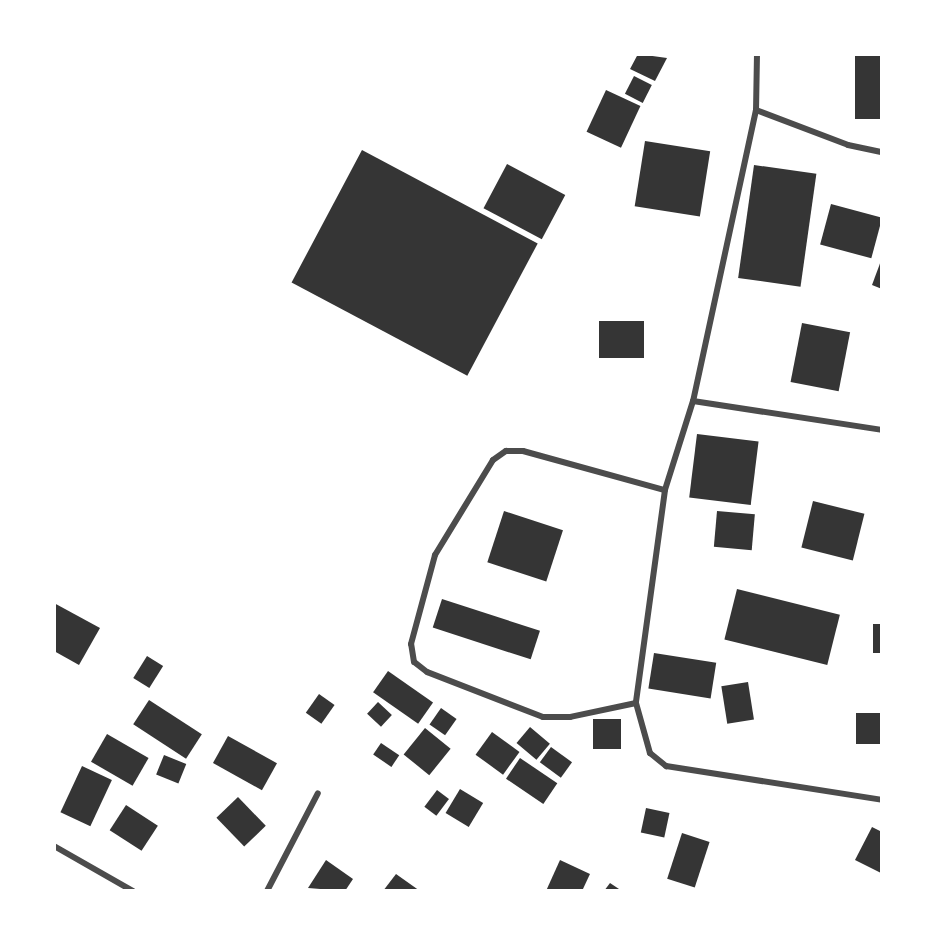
<!DOCTYPE html>
<html>
<head>
<meta charset="utf-8">
<style>
	body { margin:0 }
	#map { position:relative; width:936px; height:945px; overflow:hidden; background:#fff; font-family:Karla,sans-serif }
	div>[style] { position:absolute }
	[style*='--x'] { left:calc(var(--x)*1px); top:calc(var(--y)*1px); width:calc(var(--w)*1px); rotate:calc(var(--a)*1deg) }
	.building>* { inset:0; background:#353535; transform-origin:0 0 }
	.minor>* { height:6px; margin:-3px; padding:0 3px; transform-origin:3px; border-radius:3px; background:#4c4c4c }
	span { translate:-50% -50%; white-space:nowrap; text-align:center; line-height:1.15; -webkit-text-stroke:4.5px #fff; paint-order:stroke }
	.frame { position:absolute; inset:0; border:56px solid #fff; pointer-events:none }
</style>
</head>
<body>
<div id="map">
	<div class="building">
		<i style="clip-path:polygon(638px 54px,667px 58px,655px 81px,630px 69px)"></i>
		<i style="left:855px;top:54px;width:27px;height:65px"></i>
		<i style="left:634px;top:76px;width:20px;height:20px;rotate:27deg"></i>
		<i style="left:606px;top:90px;width:38px;height:46px;rotate:25deg"></i>
		<i style="left:645px;top:141px;width:66px;height:66px;rotate:9deg"></i>
		<i style="left:362px;top:150px;width:199px;height:150px;rotate:28deg"></i>
		<i style="left:507px;top:164px;width:66px;height:50px;rotate:28deg"></i>
		<i style="left:754px;top:165px;width:63px;height:114px;rotate:8deg"></i>
		<i style="left:831px;top:204px;width:53px;height:42px;rotate:15deg"></i>
		<i style="clip-path:polygon(882px 258px,882px 289px,872px 285px)"></i>
		<i style="left:599px;top:321px;width:45px;height:37px"></i>
		<i style="left:802px;top:323px;width:49px;height:60px;rotate:11deg"></i>
		<i style="left:697px;top:434px;width:62px;height:64px;rotate:7deg"></i>
		<i style="left:813px;top:501px;width:53px;height:48px;rotate:14deg"></i>
		<i style="left:504px;top:511px;width:62px;height:54px;rotate:18deg"></i>
		<i style="left:717px;top:511px;width:38px;height:36px;rotate:5deg"></i>
		<i style="left:737px;top:589px;width:106px;height:52px;rotate:14deg"></i>
		<i style="left:442px;top:599px;width:103px;height:30px;rotate:18deg"></i>
		<i style="clip-path:polygon(54px 603px,100px 628px,79px 665px,54px 651px)"></i>
		<i style="left:873px;top:624px;width:9px;height:29px"></i>
		<i style="left:654px;top:653px;width:63px;height:36px;rotate:9deg"></i>
		<i style="left:147px;top:656px;width:19px;height:26px;rotate:32deg"></i>
		<i style="left:388px;top:671px;width:55px;height:26px;rotate:35deg"></i>
		<i style="left:748px;top:682px;width:38px;height:27px;rotate:81deg"></i>
		<i style="left:319px;top:694px;width:19px;height:23px;rotate:35deg"></i>
		<i style="left:149px;top:700px;width:63px;height:29px;rotate:33deg"></i>
		<i style="left:378px;top:702px;width:19px;height:16px;rotate:43deg"></i>
		<i style="left:441px;top:708px;width:19px;height:20px;rotate:35deg"></i>
		<i style="left:856px;top:713px;width:26px;height:31px"></i>
		<i style="left:593px;top:719px;width:28px;height:30px"></i>
		<i style="left:530px;top:727px;width:26px;height:21px;rotate:40deg"></i>
		<i style="left:425px;top:728px;width:33px;height:34px;rotate:39deg"></i>
		<i style="left:492px;top:732px;width:34px;height:28px;rotate:36deg"></i>
		<i style="left:107px;top:734px;width:48px;height:32px;rotate:30deg"></i>
		<i style="left:228px;top:736px;width:56px;height:31px;rotate:29deg"></i>
		<i style="left:381px;top:743px;width:22px;height:14px;rotate:34deg"></i>
		<i style="left:551px;top:747px;width:26px;height:19px;rotate:36deg"></i>
		<i style="left:164px;top:755px;width:24px;height:21px;rotate:22deg"></i>
		<i style="left:520px;top:758px;width:45px;height:25px;rotate:34deg"></i>
		<i style="left:82px;top:766px;width:33px;height:51px;rotate:25deg"></i>
		<i style="left:460px;top:789px;width:27px;height:28px;rotate:31deg"></i>
		<i style="left:437px;top:790px;width:15px;height:21px;rotate:37deg"></i>
		<i style="left:238px;top:797px;width:40px;height:30px;rotate:46deg"></i>
		<i style="left:126px;top:805px;width:38px;height:30px;rotate:33deg"></i>
		<i style="left:646px;top:808px;width:24px;height:25px;rotate:12deg"></i>
		<i style="clip-path:polygon(872px 827px,882px 832px,881px 873px,855px 860px)"></i>
		<i style="left:682px;top:833px;width:29px;height:48px;rotate:18deg"></i>
		<i style="clip-path:polygon(326px 860px,353px 879px,345px 891px,308px 888px)"></i>
		<i style="clip-path:polygon(560px 860px,590px 874px,582px 891px,546px 891px)"></i>
		<i style="clip-path:polygon(396px 874px,420px 891px,383px 891px)"></i>
		<i style="clip-path:polygon(610px 883px,622px 891px,604px 891px)"></i>
	</div>
	<div class="minor">
		<i style="--x:757;--y:54;--w:56;--a:91"></i>
		<i style="--x:756;--y:110;--w:298;--a:102.2"></i>
		<i style="--x:693;--y:401;--w:93;--a:107.5"></i>
		<i style="--x:665;--y:490;--w:215;--a:97.8"></i>
		<i style="--x:636;--y:703;--w:52;--a:74.4"></i>
		<i style="--x:650;--y:753;--w:21;--a:39"></i>
		<i style="--x:666;--y:766;--w:219;--a:8.9"></i>
		<i style="--x:756;--y:110;--w:98;--a:20.8"></i>
		<i style="--x:848;--y:145;--w:35;--a:12"></i>
		<i style="--x:693;--y:401;--w:191;--a:8.7"></i>
		<i style="--x:636;--y:703;--w:67;--a:168"></i>
		<i style="--x:570;--y:717;--w:27;--a:180"></i>
		<i style="--x:543;--y:717;--w:124;--a:-158.8"></i>
		<i style="--x:427;--y:672;--w:16;--a:-142"></i>
		<i style="--x:414;--y:662;--w:18;--a:-99"></i>
		<i style="--x:411;--y:644;--w:92;--a:-74.9"></i>
		<i style="--x:435;--y:555;--w:111;--a:-58.6"></i>
		<i style="--x:493;--y:460;--w:16;--a:-35"></i>
		<i style="--x:506;--y:451;--w:17;--a:0"></i>
		<i style="--x:523;--y:451;--w:147;--a:15.4"></i>
		<i style="--x:54;--y:846;--w:91;--a:29.7"></i>
		<i style="--x:267;--y:891;--w:110;--a:-62.5"></i>
	</div>
	<div class="frame"></div>
</div>
</body>
</html>
